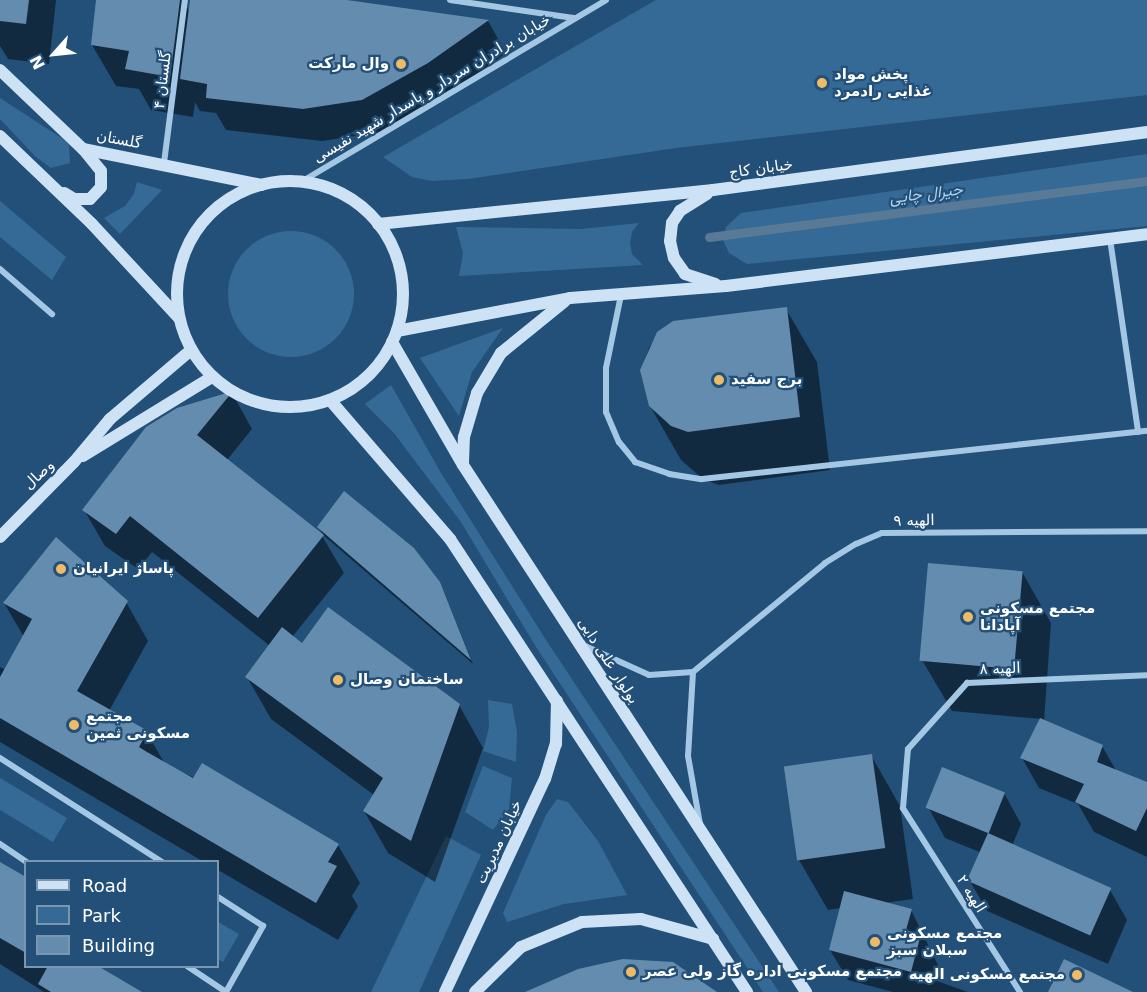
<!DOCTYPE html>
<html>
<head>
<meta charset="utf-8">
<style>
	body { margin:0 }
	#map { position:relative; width:1147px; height:992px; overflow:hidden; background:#235078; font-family:"DejaVu Sans",Vazirmatn,sans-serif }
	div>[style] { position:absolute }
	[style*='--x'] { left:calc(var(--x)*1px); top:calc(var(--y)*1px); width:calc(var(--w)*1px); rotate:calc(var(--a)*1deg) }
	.green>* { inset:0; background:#366a96 }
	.round { border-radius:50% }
	.shadow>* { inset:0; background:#0007 }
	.stream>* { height:9px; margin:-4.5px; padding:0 4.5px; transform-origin:4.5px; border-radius:4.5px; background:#587a97 }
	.building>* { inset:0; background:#648cae; transform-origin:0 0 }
	.street>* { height:6px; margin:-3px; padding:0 3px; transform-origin:3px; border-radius:3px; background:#a4c7e4 }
	.secondary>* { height:12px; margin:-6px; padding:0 6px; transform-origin:6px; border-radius:6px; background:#cde2f4 }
	.secondary>.ring { margin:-6px; padding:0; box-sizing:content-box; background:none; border:12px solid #cde2f4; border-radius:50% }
	.dots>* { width:16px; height:16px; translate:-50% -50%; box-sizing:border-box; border:3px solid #235078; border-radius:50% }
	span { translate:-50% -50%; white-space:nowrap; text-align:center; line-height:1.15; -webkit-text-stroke:4.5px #235078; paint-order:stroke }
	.poi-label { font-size:15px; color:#fff; font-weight:700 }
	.right { translate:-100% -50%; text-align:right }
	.left { translate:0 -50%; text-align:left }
	.street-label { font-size:15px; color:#fff }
	.water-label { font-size:16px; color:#afd1ec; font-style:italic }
	.legend { position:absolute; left:24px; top:860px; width:195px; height:108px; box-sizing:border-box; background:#235078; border:2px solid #7b96ae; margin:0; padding:8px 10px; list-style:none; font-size:18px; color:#fff }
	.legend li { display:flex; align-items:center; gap:12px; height:30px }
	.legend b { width:30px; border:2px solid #7b96ae }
	.north { position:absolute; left:24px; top:24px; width:60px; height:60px; -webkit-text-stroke:4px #235078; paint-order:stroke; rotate:243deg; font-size:16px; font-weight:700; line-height:24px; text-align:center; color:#fff }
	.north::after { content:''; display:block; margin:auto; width:21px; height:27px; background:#fff; clip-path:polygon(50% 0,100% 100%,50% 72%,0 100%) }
</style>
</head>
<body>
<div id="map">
	<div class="green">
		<i style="clip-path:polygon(656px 0,1147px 0,1147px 95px,676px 148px,468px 179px,432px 181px,412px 177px,383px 157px)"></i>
		<i style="clip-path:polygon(0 98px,63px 139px,69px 145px,70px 163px,51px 168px,35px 156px,0 119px)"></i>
		<i style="clip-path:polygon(1147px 154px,1147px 226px,747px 264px,729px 253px,723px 240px,726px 227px,741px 213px)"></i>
		<i style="clip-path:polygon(137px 182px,162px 190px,120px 234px,104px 218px,125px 206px,134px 194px)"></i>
		<i style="clip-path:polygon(0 201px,66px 257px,52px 280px,0 237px)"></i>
		<i style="clip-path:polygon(639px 223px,632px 232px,630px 243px,632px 254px,643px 265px,459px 276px,463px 253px,456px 227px,581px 229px)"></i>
		<i class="round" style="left:228px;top:231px;width:126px;height:126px"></i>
		<i style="clip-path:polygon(503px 328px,472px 372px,459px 416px,420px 358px)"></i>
		<i style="clip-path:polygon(391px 385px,441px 473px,546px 640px,779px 992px,763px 992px,536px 647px,461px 522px,394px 433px,365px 404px)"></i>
		<i style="clip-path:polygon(488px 700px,512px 704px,517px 732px,516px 762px,483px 751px,489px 727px)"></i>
		<i style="clip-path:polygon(483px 766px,512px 778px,509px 809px,493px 830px,465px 812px)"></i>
		<i style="clip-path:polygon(0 778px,67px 818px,53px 842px,0 810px)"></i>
		<i style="clip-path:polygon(557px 799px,568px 802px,598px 841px,627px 895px,564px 904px,507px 922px,503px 913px,546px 815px)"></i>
		<i style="clip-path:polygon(446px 836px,481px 855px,419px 992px,371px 992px)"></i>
		<i style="clip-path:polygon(218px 922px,239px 934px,223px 962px,218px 959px)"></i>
	</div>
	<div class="shadow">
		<i style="clip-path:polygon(0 0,56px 0,49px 64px,8px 59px,0 46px)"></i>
		<i style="clip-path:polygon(97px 0,183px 0,189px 11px,190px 0,337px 0,488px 21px,506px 53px,447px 95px,381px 132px,322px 141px,226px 130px,216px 113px,200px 111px,195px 102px,193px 117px,151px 110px,139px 89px,116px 86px,92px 45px)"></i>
		<i style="clip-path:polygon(786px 309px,817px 362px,830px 470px,719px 485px,703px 479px,681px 460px,650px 406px,641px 370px,649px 348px,658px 333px)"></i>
		<i style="clip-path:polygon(232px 393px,252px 429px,227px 460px,322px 536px,344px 573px,292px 637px,302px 645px,459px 705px,483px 748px,435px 882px,388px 853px,364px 811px,374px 795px,271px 719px,247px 677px,270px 646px,152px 552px,138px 569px,105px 546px,84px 510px,177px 410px)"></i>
		<i style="clip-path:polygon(319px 527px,444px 592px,473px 664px,323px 535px)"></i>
		<i style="clip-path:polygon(1022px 572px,1051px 623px,1044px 721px,1102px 746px,1117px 772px,1147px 784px,1147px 857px,1094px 832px,1078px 804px,1039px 788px,1022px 758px,1041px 719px,952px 711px,922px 660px)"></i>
		<i style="clip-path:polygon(126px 602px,148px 641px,109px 711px,147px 733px,165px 764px,338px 845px,360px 883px,352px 896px,358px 906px,338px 940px,218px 870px,218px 862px,204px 862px,0 742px,0 667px,6px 670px,24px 637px,4px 603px)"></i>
		<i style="clip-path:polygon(871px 755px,900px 806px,913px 899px,884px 903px,911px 910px,938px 965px,934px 980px,968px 992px,893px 992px,848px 980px,830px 950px,841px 908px,828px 910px,799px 860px)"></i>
		<i style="clip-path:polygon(1004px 793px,1021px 824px,1012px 846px,1110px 890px,1127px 920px,1108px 964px,987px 911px,970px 881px,982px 853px,945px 838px,928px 807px)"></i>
		<i style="clip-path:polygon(0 865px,26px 879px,26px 966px,96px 966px,139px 992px,44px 992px,0 964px)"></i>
	</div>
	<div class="stream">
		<i style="--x:709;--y:237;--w:442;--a:-7.3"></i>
	</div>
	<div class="building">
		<i style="clip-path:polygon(0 0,29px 0,26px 24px,0 21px)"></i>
		<i style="clip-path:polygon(96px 0,180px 0,170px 77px,125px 69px,129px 51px,91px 45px)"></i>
		<i style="clip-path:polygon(190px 0,347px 0,489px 20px,428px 63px,362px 100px,303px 109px,206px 98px,207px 84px,180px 79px)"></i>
		<i style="clip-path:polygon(787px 307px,800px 417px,688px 432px,671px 426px,649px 406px,640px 370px,657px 332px,673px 321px)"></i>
		<i style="clip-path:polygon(233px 391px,197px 435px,324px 535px,258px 618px,130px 516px,116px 534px,82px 510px,146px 427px,177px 408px)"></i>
		<i style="clip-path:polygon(344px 491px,414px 548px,440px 582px,471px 660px,317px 527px)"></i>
		<i style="clip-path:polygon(56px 537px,128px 601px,77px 691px,148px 731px,139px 747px,147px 752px,193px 778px,202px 763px,339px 844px,328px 862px,337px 866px,316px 903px,0 718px,0 677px,32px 619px,3px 603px)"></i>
		<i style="left:928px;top:563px;width:95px;height:98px;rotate:5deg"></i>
		<i style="clip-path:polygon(328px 607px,460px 704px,411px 841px,363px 811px,383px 778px,245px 677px,282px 627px,302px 643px)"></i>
		<i style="clip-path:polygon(1040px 718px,1103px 745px,1097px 762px,1147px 782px,1147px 808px,1136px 831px,1075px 802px,1084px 784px,1020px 758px)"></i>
		<i style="left:872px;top:754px;width:95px;height:89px;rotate:82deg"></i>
		<i style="left:942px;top:767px;width:68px;height:44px;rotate:22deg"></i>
		<i style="left:988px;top:833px;width:135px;height:52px;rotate:24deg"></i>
		<i style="clip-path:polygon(0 862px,26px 877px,26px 953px,0 938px)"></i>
		<i style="clip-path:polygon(844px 891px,912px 909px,906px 930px,921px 934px,911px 972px,829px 950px)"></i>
		<i style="clip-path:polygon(623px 959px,673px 962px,717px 992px,525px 992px,578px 969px)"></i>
		<i style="clip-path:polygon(1064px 959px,1133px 992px,1048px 992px)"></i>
		<i style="clip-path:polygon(48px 966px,98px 966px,142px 992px,51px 992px,38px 984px)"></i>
	</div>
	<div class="street">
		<i style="--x:450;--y:0;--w:125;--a:8.3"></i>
		<i style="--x:164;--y:163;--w:164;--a:-82.7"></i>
		<i style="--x:301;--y:182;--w:355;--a:-30.8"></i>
		<i style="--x:1110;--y:239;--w:195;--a:81.7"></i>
		<i style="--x:0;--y:269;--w:69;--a:40.9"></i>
		<i style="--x:621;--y:295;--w:75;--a:101.6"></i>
		<i style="--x:606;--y:368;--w:44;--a:90"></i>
		<i style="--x:606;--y:412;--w:33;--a:67"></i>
		<i style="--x:619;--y:442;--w:26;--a:51"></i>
		<i style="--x:635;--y:462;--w:36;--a:19"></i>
		<i style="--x:669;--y:474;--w:33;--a:9"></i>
		<i style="--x:702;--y:479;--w:448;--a:-6.2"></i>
		<i style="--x:583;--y:645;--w:72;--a:24.4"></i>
		<i style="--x:649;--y:675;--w:44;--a:-3.9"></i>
		<i style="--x:693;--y:672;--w:171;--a:-39.5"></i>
		<i style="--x:825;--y:563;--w:36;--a:-32"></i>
		<i style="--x:856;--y:544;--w:28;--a:-23"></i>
		<i style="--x:882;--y:533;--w:265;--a:-0.4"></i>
		<i style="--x:693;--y:672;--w:84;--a:93.4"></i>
		<i style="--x:688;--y:756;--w:69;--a:80"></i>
		<i style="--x:0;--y:758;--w:193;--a:32.7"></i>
		<i style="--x:0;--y:844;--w:32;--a:34"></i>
		<i style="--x:187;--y:966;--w:47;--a:33.7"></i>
		<i style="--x:226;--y:992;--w:76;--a:-60.7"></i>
		<i style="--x:263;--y:926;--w:54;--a:-147.2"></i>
		<i style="--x:1020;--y:992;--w:218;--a:-122.5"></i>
		<i style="--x:903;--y:808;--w:59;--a:-85.2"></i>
		<i style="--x:908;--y:749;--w:89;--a:-48.2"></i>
		<i style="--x:967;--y:683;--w:180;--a:-2.5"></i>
	</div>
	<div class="secondary">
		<i style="--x:0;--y:70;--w:115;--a:43.6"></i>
		<i style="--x:83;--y:149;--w:182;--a:11.4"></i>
		<i style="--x:0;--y:136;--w:127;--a:43.7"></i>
		<i style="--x:92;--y:224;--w:128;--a:47.2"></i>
		<i class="ring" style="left:177px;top:181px;width:214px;height:214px"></i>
		<i style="--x:64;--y:193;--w:12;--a:31"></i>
		<i style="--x:74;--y:199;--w:16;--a:0"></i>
		<i style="--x:90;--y:199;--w:16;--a:-47"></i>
		<i style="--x:101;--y:187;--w:16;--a:-90"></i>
		<i style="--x:101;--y:171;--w:28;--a:-129"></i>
		<i style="--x:707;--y:194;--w:32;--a:148"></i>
		<i style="--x:680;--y:211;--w:14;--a:124"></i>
		<i style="--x:672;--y:223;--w:18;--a:96"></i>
		<i style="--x:670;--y:241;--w:17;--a:77"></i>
		<i style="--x:674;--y:258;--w:19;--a:55"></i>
		<i style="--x:685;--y:274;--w:32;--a:18"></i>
		<i style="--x:378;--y:224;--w:337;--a:-5.8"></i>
		<i style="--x:713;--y:190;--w:438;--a:-7.6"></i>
		<i style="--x:397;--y:331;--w:176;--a:-10.8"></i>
		<i style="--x:570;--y:298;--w:156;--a:-4.4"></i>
		<i style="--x:726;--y:286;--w:424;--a:-7"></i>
		<i style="--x:392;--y:342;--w:142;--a:60"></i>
		<i style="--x:463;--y:465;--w:629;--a:56.94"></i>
		<i style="--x:330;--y:400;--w:184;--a:49.2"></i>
		<i style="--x:450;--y:539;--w:542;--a:56.75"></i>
		<i style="--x:83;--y:456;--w:151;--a:-31.5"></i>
		<i style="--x:463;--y:463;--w:26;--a:-88"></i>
		<i style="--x:464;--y:437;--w:46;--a:-73.5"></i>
		<i style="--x:477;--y:393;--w:47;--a:-59"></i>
		<i style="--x:501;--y:353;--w:82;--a:-39.1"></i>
		<i style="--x:0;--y:537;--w:105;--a:-45.4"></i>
		<i style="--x:74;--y:462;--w:56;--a:-50.1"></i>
		<i style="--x:110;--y:419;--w:106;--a:-40.4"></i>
		<i style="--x:445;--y:992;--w:235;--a:-64.9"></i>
		<i style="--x:545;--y:779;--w:37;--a:-73"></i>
		<i style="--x:556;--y:744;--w:43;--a:-88.7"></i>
		<i style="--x:475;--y:992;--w:64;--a:-44.4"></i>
		<i style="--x:521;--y:947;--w:66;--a:-22.3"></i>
		<i style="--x:582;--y:922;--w:59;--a:-2.9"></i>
		<i style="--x:641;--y:919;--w:75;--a:15.5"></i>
	</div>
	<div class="dots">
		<i style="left:401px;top:64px;background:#efbb67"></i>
		<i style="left:822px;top:83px;background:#efbb67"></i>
		<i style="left:719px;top:380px;background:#efbb67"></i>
		<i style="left:61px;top:569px;background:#efbb67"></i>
		<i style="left:968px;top:617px;background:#efbb67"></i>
		<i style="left:338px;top:680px;background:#efbb67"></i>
		<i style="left:74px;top:725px;background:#efbb67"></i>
		<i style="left:875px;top:942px;background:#efbb67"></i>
		<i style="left:631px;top:972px;background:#efbb67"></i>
		<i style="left:1077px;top:975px;background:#efbb67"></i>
	</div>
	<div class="poi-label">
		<span class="right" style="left:389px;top:64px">وال مارکت</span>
		<span class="left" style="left:834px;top:83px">پخش مواد<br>غذایی رادمرد</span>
		<span class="left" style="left:731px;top:380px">برج سفید</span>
		<span class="left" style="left:73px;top:569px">پاساژ ایرانیان</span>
		<span class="left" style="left:980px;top:617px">مجتمع مسکونی<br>آپادانا</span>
		<span class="left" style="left:350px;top:680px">ساختمان وصال</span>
		<span class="left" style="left:86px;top:725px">مجتمع<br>مسکونی ثمین</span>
		<span class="left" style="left:887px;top:942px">مجتمع مسکونی<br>سبلان سبز</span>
		<span class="left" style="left:643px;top:972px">مجتمع مسکونی اداره گاز ولی عصر</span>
		<span class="right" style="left:1065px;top:975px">مجتمع مسکونی الهیه</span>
	</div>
	<div class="street-label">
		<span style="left:163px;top:80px;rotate:-83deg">گلستان ۴</span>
		<span style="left:432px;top:89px;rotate:-31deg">خیابان برادران سردار و پاسدار شهید نفیسی</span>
		<span style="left:119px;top:140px;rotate:10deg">گلستان</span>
		<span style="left:761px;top:169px;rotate:-8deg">خیابان کاج</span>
		<span style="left:39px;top:475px;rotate:-43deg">وصال</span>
		<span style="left:914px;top:521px;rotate:-1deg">الهیه ۹</span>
		<span style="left:608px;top:661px;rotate:57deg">بولوار علی دایی</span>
		<span style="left:1000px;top:669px;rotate:-2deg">الهیه ۸</span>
		<span style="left:499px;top:842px;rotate:-65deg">خیابان مدیریت</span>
		<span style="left:971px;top:894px;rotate:58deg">الهیه ۲</span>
	</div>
	<div class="water-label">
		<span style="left:926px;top:194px;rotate:-7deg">جیرال چایی</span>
	</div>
	<ul class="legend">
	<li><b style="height:8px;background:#cde2f4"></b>Road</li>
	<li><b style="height:16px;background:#366a96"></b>Park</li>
	<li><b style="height:16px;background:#648cae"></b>Building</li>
	</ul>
	<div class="north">N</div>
</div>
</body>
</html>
